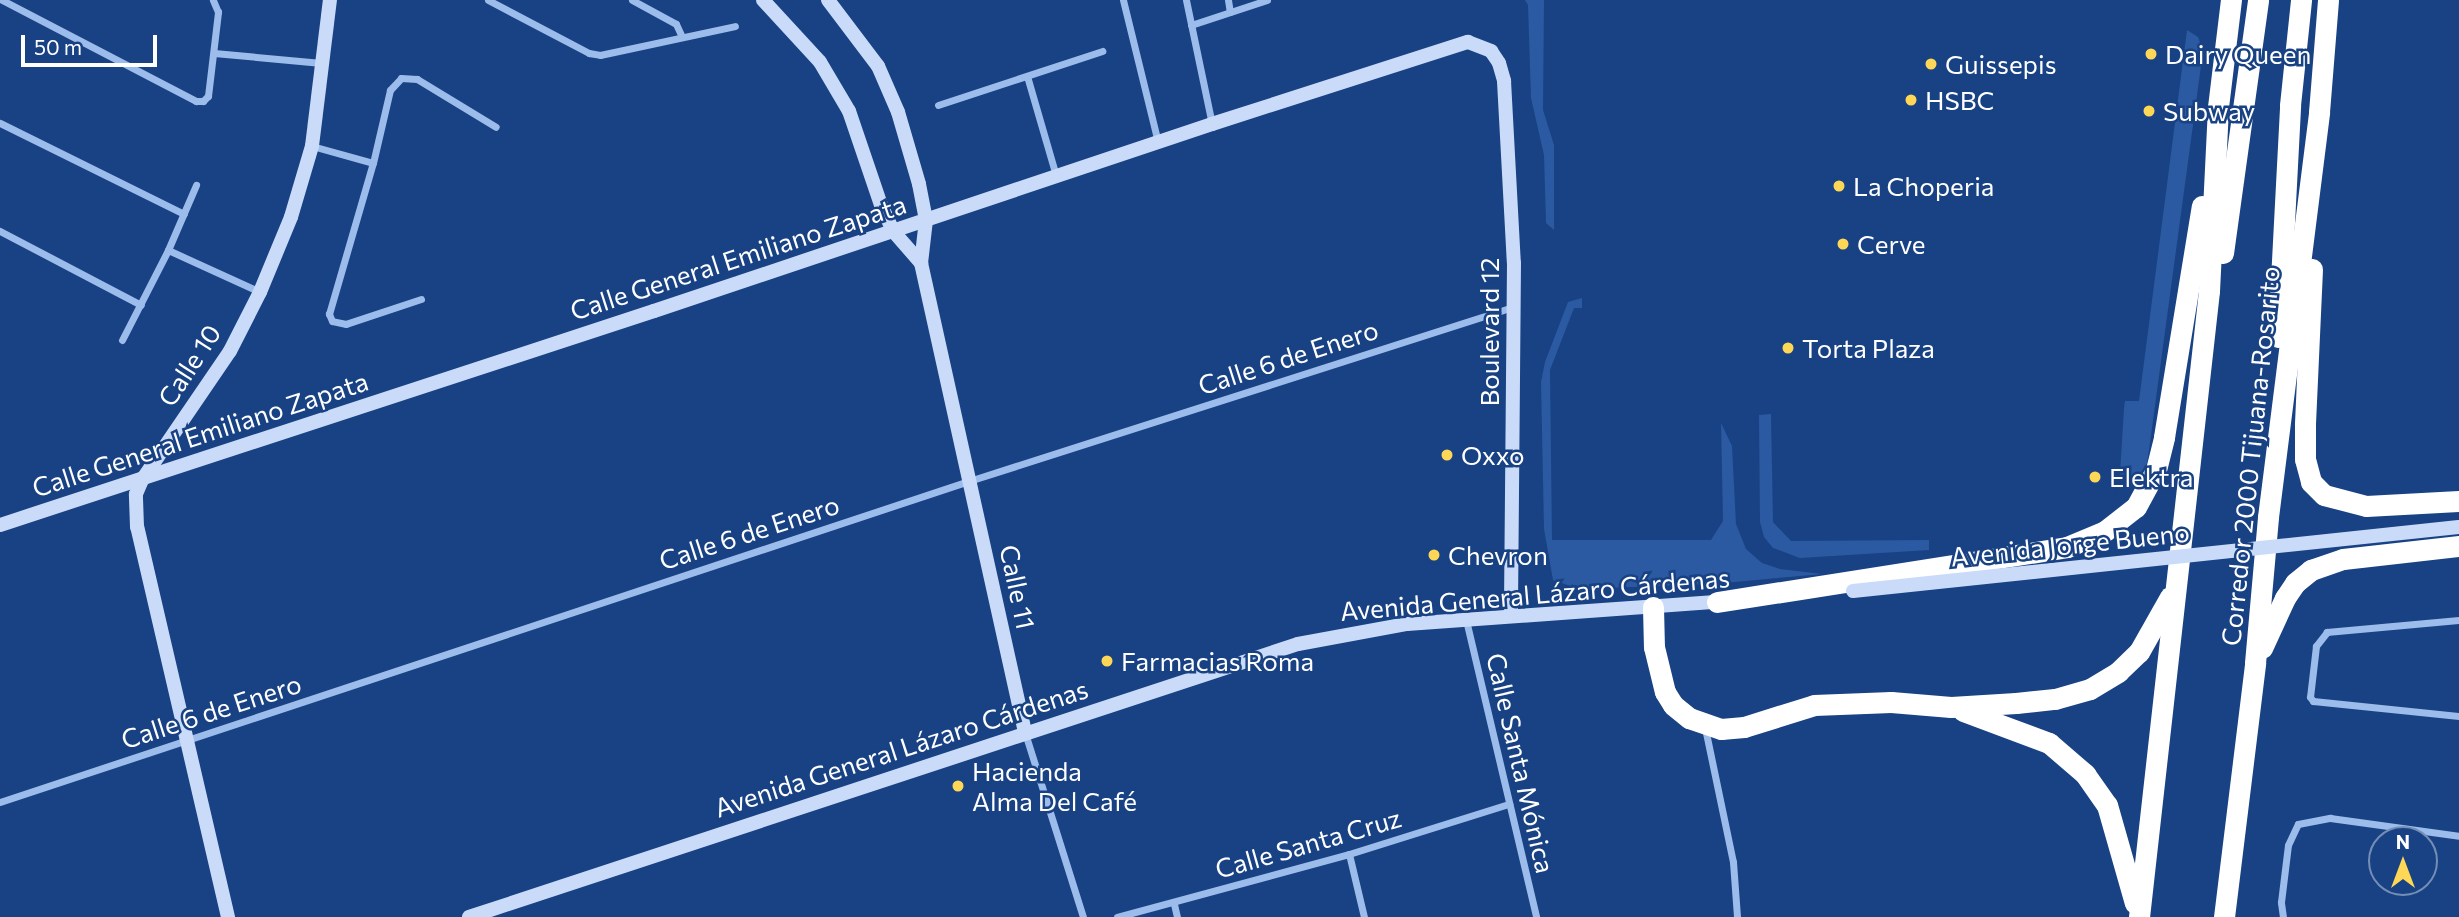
<!DOCTYPE html>
<html>
<head>
<meta charset="utf-8">
<style>
	body { margin:0 }
	#map { position:relative; width:2459px; height:917px; overflow:hidden; background:#184283; font-family:Commissioner,sans-serif }
	div>[style] { position:absolute }
	[style*='--x'] { left:calc(var(--x)*1px); top:calc(var(--y)*1px); width:calc(var(--w)*1px); rotate:calc(var(--a)*1deg) }
	.green>* { inset:0; background:#2b5aa2 }
	.street>* { height:7px; margin:-3.5px; padding:0 3.5px; transform-origin:3.5px; border-radius:3.5px; background:#9cbcec }
	.secondary>* { height:14px; margin:-7px; padding:0 7px; transform-origin:7px; border-radius:7px; background:#c9dbf9 }
	.highway>* { height:21px; margin:-10.5px; padding:0 10.5px; transform-origin:10.5px; border-radius:10.5px; background:#fff }
	.secondary-bridge>* { height:14px; margin:-7px; padding:0 7px; transform-origin:7px; border-radius:7px; background:#c9dbf9 }
	.dots>* { width:19px; height:19px; translate:-50% -50%; box-sizing:border-box; border:4px solid #184283; border-radius:50% }
	span { translate:-50% -50%; white-space:nowrap; text-align:center; line-height:1.15; -webkit-text-stroke:5px #184283; paint-order:stroke }
	.poi-label { font-size:26px; color:#fff }
	.left { translate:0 -50%; text-align:left }
	.street-label { font-size:26px; color:#fff }
	.north { position:absolute; left:2368px; top:826px; width:70px; height:70px; box-sizing:border-box; background:#184283; border:2px solid #748eb5; border-radius:50%; rotate:0deg; font-size:19px; font-weight:700; line-height:28px; text-align:center; color:#fff }
	.north::after { content:''; display:block; margin:auto; width:24px; height:32px; background:#ffd757; clip-path:polygon(50% 0,100% 100%,50% 72%,0 100%) }
	.scale { position:absolute; left:21px; top:35px; width:136px; height:32px; box-sizing:border-box; border:4px solid #fff; border-top:0; padding-left:9px; font-size:21px; line-height:24px; white-space:nowrap; color:#fff; -webkit-text-stroke:5px #184283; paint-order:stroke }
</style>
</head>
<body>
<div id="map">
	<div class="green">
		<i style="clip-path:polygon(1525px 0,1544px 0,1543px 110px,1554px 145px,1554px 230px,1546px 223px,1544px 155px,1531px 98px,1528px 5px)"></i>
		<i style="clip-path:polygon(2187px 30px,2198px 37px,2203px 51px,2149px 450px,2147px 463px,2139px 475px,2131px 480px,2120px 474px,2124px 408px,2125px 401px,2139px 401px)"></i>
		<i style="clip-path:polygon(1582px 298px,1582px 308px,1574px 308px,1550px 370px,1552px 540px,1711px 540px,1723px 521px,1721px 423px,1732px 446px,1736px 524px,1746px 549px,1762px 563px,1780px 569px,1822px 574px,1713px 584px,1579px 589px,1553px 580px,1544px 529px,1541px 382px,1545px 362px,1568px 302px)"></i>
		<i style="clip-path:polygon(1771px 414px,1773px 522px,1791px 541px,1929px 540px,1929px 550px,1800px 558px,1773px 548px,1764px 537px,1760px 522px,1759px 415px)"></i>
	</div>
	<div class="street">
		<i style="--x:2;--y:0;--w:219;--a:27.5"></i>
		<i style="--x:196;--y:101;--w:7;--a:0"></i>
		<i style="--x:203;--y:101;--w:7;--a:-45"></i>
		<i style="--x:208;--y:96;--w:85;--a:-83.2"></i>
		<i style="--x:218;--y:12;--w:13;--a:-113"></i>
		<i style="--x:488;--y:0;--w:114;--a:27.7"></i>
		<i style="--x:589;--y:53;--w:11;--a:10"></i>
		<i style="--x:600;--y:55;--w:138;--a:-12.1"></i>
		<i style="--x:632;--y:0;--w:50;--a:28.6"></i>
		<i style="--x:676;--y:24;--w:14;--a:65"></i>
		<i style="--x:1123;--y:0;--w:146;--a:76.2"></i>
		<i style="--x:1186;--y:0;--w:127;--a:78.2"></i>
		<i style="--x:1228;--y:0;--w:12;--a:81"></i>
		<i style="--x:1191;--y:25;--w:80;--a:-18.2"></i>
		<i style="--x:214;--y:53;--w:108;--a:5.3"></i>
		<i style="--x:1027;--y:76;--w:104;--a:73.8"></i>
		<i style="--x:938;--y:105;--w:173;--a:-18.2"></i>
		<i style="--x:0;--y:123;--w:205;--a:26.3"></i>
		<i style="--x:312;--y:146;--w:63;--a:15.6"></i>
		<i style="--x:0;--y:231;--w:159;--a:27.7"></i>
		<i style="--x:168;--y:250;--w:101;--a:24.5"></i>
		<i style="--x:421;--y:299;--w:79;--a:161.6"></i>
		<i style="--x:346;--y:324;--w:14;--a:-168"></i>
		<i style="--x:332;--y:321;--w:8;--a:-113"></i>
		<i style="--x:329;--y:314;--w:157;--a:-73.8"></i>
		<i style="--x:373;--y:163;--w:75;--a:-76.9"></i>
		<i style="--x:390;--y:90;--w:16;--a:-47"></i>
		<i style="--x:401;--y:78;--w:16;--a:4"></i>
		<i style="--x:417;--y:79;--w:92;--a:31.3"></i>
		<i style="--x:122;--y:340;--w:101;--a:-62.9"></i>
		<i style="--x:168;--y:250;--w:71;--a:-66.7"></i>
		<i style="--x:1466;--y:620;--w:305;--a:76.7"></i>
		<i style="--x:2459;--y:620;--w:133;--a:174.8"></i>
		<i style="--x:2327;--y:632;--w:18;--a:128"></i>
		<i style="--x:2316;--y:646;--w:51;--a:96.7"></i>
		<i style="--x:2310;--y:697;--w:5;--a:53"></i>
		<i style="--x:2313;--y:701;--w:147;--a:5.9"></i>
		<i style="--x:1705;--y:728;--w:137;--a:78.2"></i>
		<i style="--x:1733;--y:862;--w:55;--a:85.8"></i>
		<i style="--x:1025;--y:733;--w:193;--a:72.5"></i>
		<i style="--x:0;--y:802;--w:1021;--a:-18.33"></i>
		<i style="--x:969;--y:481;--w:571;--a:-17.74"></i>
		<i style="--x:1349;--y:854;--w:65;--a:76.6"></i>
		<i style="--x:1174;--y:904;--w:13;--a:77"></i>
		<i style="--x:1117;--y:917;--w:240;--a:-15.2"></i>
		<i style="--x:1349;--y:854;--w:168;--a:-17.4"></i>
		<i style="--x:2283;--y:917;--w:15;--a:-98"></i>
		<i style="--x:2281;--y:902;--w:57;--a:-83"></i>
		<i style="--x:2288;--y:845;--w:23;--a:-65"></i>
		<i style="--x:2298;--y:824;--w:33;--a:-11"></i>
		<i style="--x:2330;--y:818;--w:130;--a:7.9"></i>
	</div>
	<div class="secondary">
		<i style="--x:763;--y:0;--w:84;--a:47.4"></i>
		<i style="--x:820;--y:62;--w:57;--a:59.4"></i>
		<i style="--x:849;--y:111;--w:99;--a:71.2"></i>
		<i style="--x:881;--y:205;--w:29;--a:65"></i>
		<i style="--x:893;--y:231;--w:43;--a:48.8"></i>
		<i style="--x:828;--y:0;--w:83;--a:52.9"></i>
		<i style="--x:878;--y:66;--w:50;--a:66.5"></i>
		<i style="--x:898;--y:112;--w:75;--a:73.7"></i>
		<i style="--x:919;--y:184;--w:37;--a:79"></i>
		<i style="--x:926;--y:220;--w:43;--a:96.6"></i>
		<i style="--x:921;--y:263;--w:481;--a:77.5"></i>
		<i style="--x:0;--y:525;--w:688;--a:-18.12"></i>
		<i style="--x:654;--y:311;--w:589;--a:-18.53"></i>
		<i style="--x:1212;--y:124;--w:269;--a:-17.8"></i>
		<i style="--x:1468;--y:42;--w:25;--a:21"></i>
		<i style="--x:1491;--y:51;--w:14;--a:56"></i>
		<i style="--x:1499;--y:63;--w:19;--a:74"></i>
		<i style="--x:1504;--y:81;--w:182;--a:86.9"></i>
		<i style="--x:1514;--y:263;--w:353;--a:90.5"></i>
		<i style="--x:228;--y:917;--w:400;--a:-103.1"></i>
		<i style="--x:137;--y:527;--w:33;--a:-92"></i>
		<i style="--x:136;--y:494;--w:15;--a:-67"></i>
		<i style="--x:142;--y:480;--w:156;--a:-55.7"></i>
		<i style="--x:230;--y:351;--w:66;--a:-63"></i>
		<i style="--x:260;--y:292;--w:81;--a:-67.5"></i>
		<i style="--x:291;--y:217;--w:74;--a:-73.5"></i>
		<i style="--x:312;--y:146;--w:147;--a:-83"></i>
		<i style="--x:469;--y:917;--w:873;--a:-18.23"></i>
		<i style="--x:1298;--y:644;--w:111;--a:-10.4"></i>
		<i style="--x:1407;--y:624;--w:320;--a:-4.1"></i>
	</div>
	<div class="highway">
		<i style="--x:2223;--y:253;--w:255;--a:-82.1"></i>
		<i style="--x:2312;--y:269;--w:155;--a:92.6"></i>
		<i style="--x:2305;--y:424;--w:35;--a:90"></i>
		<i style="--x:2305;--y:459;--w:24;--a:75"></i>
		<i style="--x:2311;--y:482;--w:18;--a:45"></i>
		<i style="--x:2324;--y:495;--w:43;--a:14.7"></i>
		<i style="--x:2366;--y:506;--w:93;--a:-3.1"></i>
		<i style="--x:2278;--y:337;--w:232;--a:-87"></i>
		<i style="--x:2290;--y:105;--w:106;--a:-84"></i>
		<i style="--x:1717;--y:602;--w:354;--a:-8.9"></i>
		<i style="--x:2067;--y:547;--w:41;--a:-22.8"></i>
		<i style="--x:2105;--y:531;--w:39;--a:-38"></i>
		<i style="--x:2136;--y:507;--w:42;--a:-61.6"></i>
		<i style="--x:2156;--y:470;--w:34;--a:-76"></i>
		<i style="--x:2164;--y:437;--w:234;--a:-80.7"></i>
		<i style="--x:1653;--y:607;--w:40;--a:88.6"></i>
		<i style="--x:1654;--y:647;--w:46;--a:76.3"></i>
		<i style="--x:1665;--y:692;--w:15;--a:58"></i>
		<i style="--x:1673;--y:705;--w:21;--a:39"></i>
		<i style="--x:1689;--y:718;--w:34;--a:19"></i>
		<i style="--x:1721;--y:729;--w:23;--a:-5"></i>
		<i style="--x:1744;--y:727;--w:73;--a:-17.4"></i>
		<i style="--x:1814;--y:705;--w:77;--a:-2.2"></i>
		<i style="--x:1891;--y:702;--w:60;--a:4.8"></i>
		<i style="--x:1951;--y:707;--w:65;--a:-3.5"></i>
		<i style="--x:2016;--y:703;--w:39;--a:-6"></i>
		<i style="--x:2055;--y:699;--w:36;--a:-16"></i>
		<i style="--x:2090;--y:689;--w:33;--a:-31"></i>
		<i style="--x:2118;--y:672;--w:29;--a:-44"></i>
		<i style="--x:2139;--y:652;--w:63;--a:-60.6"></i>
		<i style="--x:2262;--y:648;--w:55;--a:-65.3"></i>
		<i style="--x:2285;--y:598;--w:18;--a:-56"></i>
		<i style="--x:2295;--y:583;--w:21;--a:-39"></i>
		<i style="--x:2311;--y:570;--w:34;--a:-19"></i>
		<i style="--x:2343;--y:559;--w:117;--a:-6.4"></i>
		<i style="--x:1963;--y:711;--w:92;--a:20.4"></i>
		<i style="--x:2049;--y:743;--w:48;--a:40.7"></i>
		<i style="--x:2085;--y:774;--w:38;--a:55"></i>
		<i style="--x:2107;--y:805;--w:102;--a:74.1"></i>
		<i style="--x:2139;--y:917;--w:630;--a:-83.62"></i>
		<i style="--x:2209;--y:291;--w:184;--a:-87.2"></i>
		<i style="--x:2218;--y:107;--w:108;--a:-83.1"></i>
		<i style="--x:2224;--y:917;--w:256;--a:-83"></i>
		<i style="--x:2255;--y:663;--w:147;--a:-84.9"></i>
		<i style="--x:2268;--y:517;--w:408;--a:-82.8"></i>
		<i style="--x:2319;--y:112;--w:112;--a:-85.4"></i>
	</div>
	<div class="secondary-bridge">
		<i style="--x:1853;--y:591;--w:609;--a:-6.03"></i>
	</div>
	<div class="dots">
		<i style="left:2151px;top:54px;background:#ffd757"></i>
		<i style="left:1931px;top:64px;background:#ffd757"></i>
		<i style="left:1911px;top:100px;background:#ffd757"></i>
		<i style="left:2149px;top:111px;background:#ffd757"></i>
		<i style="left:1839px;top:186px;background:#ffd757"></i>
		<i style="left:1843px;top:244px;background:#ffd757"></i>
		<i style="left:1788px;top:348px;background:#ffd757"></i>
		<i style="left:1447px;top:455px;background:#ffd757"></i>
		<i style="left:2095px;top:477px;background:#ffd757"></i>
		<i style="left:1434px;top:555px;background:#ffd757"></i>
		<i style="left:1107px;top:661px;background:#ffd757"></i>
		<i style="left:958px;top:786px;background:#ffd757"></i>
	</div>
	<div class="poi-label">
		<span class="left" style="left:2165px;top:54px">Dairy Queen</span>
		<span class="left" style="left:1945px;top:64px">Guissepis</span>
		<span class="left" style="left:1925px;top:100px">HSBC</span>
		<span class="left" style="left:2163px;top:111px">Subway</span>
		<span class="left" style="left:1853px;top:186px">La Choperia</span>
		<span class="left" style="left:1857px;top:244px">Cerve</span>
		<span class="left" style="left:1802px;top:348px">Torta Plaza</span>
		<span class="left" style="left:1461px;top:455px">Oxxo</span>
		<span class="left" style="left:2109px;top:477px">Elektra</span>
		<span class="left" style="left:1448px;top:555px">Chevron</span>
		<span class="left" style="left:1121px;top:661px">Farmacias Roma</span>
		<span class="left" style="left:972px;top:786px">Hacienda<br>Alma Del Café</span>
	</div>
	<div class="street-label">
		<span style="left:738px;top:257px;rotate:-18deg">Calle General Emiliano Zapata</span>
		<span style="left:1489px;top:332px;rotate:-90deg">Boulevard 12</span>
		<span style="left:1288px;top:357px;rotate:-18deg">Calle 6 de Enero</span>
		<span style="left:189px;top:365px;rotate:-57deg">Calle 10</span>
		<span style="left:200px;top:434px;rotate:-18deg">Calle General Emiliano Zapata</span>
		<span style="left:2250px;top:456px;rotate:-84deg">Corredor 2000 Tijuana-Rosarito</span>
		<span style="left:749px;top:532px;rotate:-18deg">Calle 6 de Enero</span>
		<span style="left:2070px;top:544px;rotate:-6deg">Avenida Jorge Bueno</span>
		<span style="left:1018px;top:587px;rotate:78deg">Calle 11</span>
		<span style="left:1535px;top:594px;rotate:-5deg">Avenida General Lázaro Cárdenas</span>
		<span style="left:211px;top:711px;rotate:-18deg">Calle 6 de Enero</span>
		<span style="left:901px;top:748px;rotate:-18deg">Avenida General Lázaro Cárdenas</span>
		<span style="left:1521px;top:763px;rotate:77deg">Calle Santa Mónica</span>
		<span style="left:1308px;top:843px;rotate:-16deg">Calle Santa Cruz</span>
	</div>
	<div class="north">N</div>
	<div class="scale">50 m</div>
</div>
</body>
</html>
